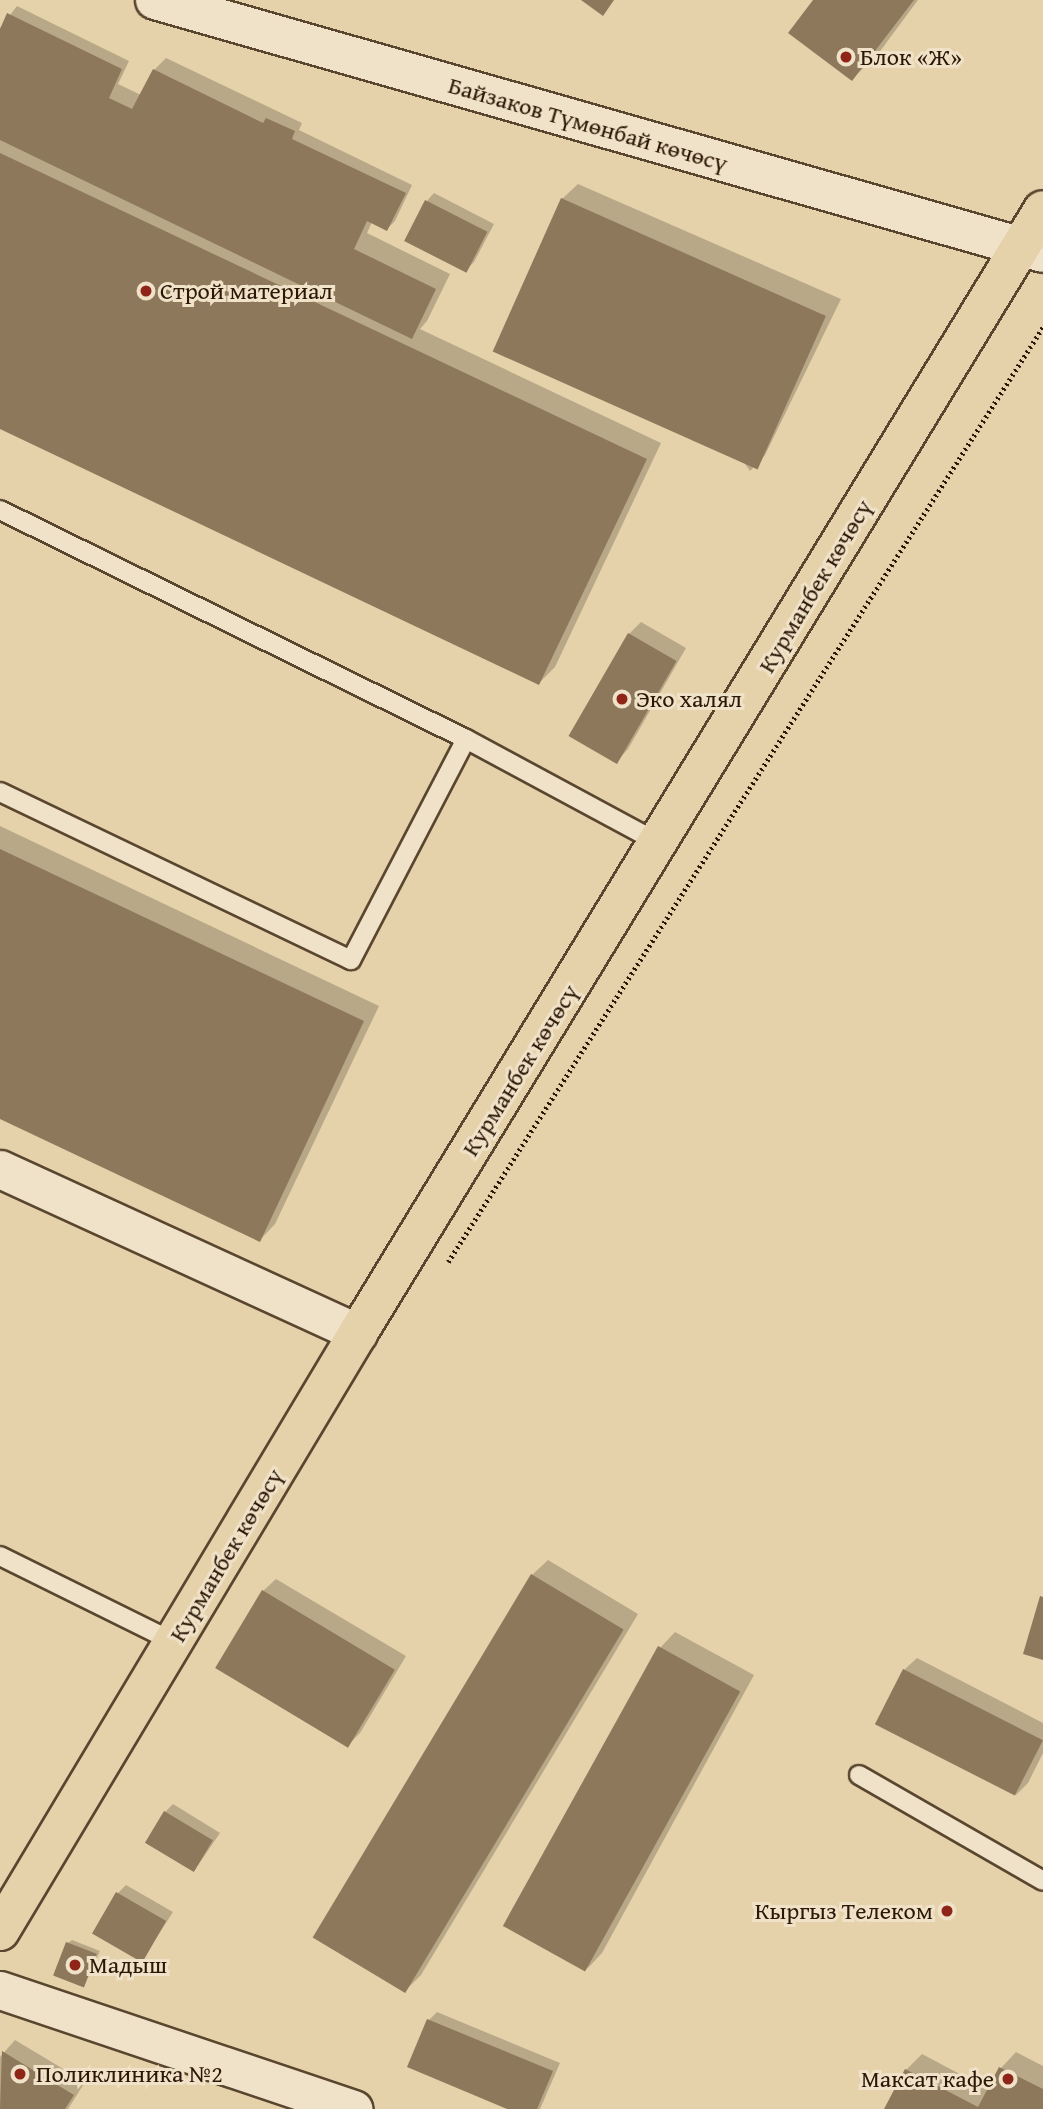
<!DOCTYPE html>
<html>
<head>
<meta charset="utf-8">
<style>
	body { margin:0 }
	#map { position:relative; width:1043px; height:2109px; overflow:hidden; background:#e6d2aa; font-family:"Gentium Book Plus",serif }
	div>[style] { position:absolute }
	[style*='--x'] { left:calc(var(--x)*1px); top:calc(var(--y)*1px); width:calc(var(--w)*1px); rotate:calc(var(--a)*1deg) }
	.shadow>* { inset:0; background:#0003 }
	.building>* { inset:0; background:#8d785b; transform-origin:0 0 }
	.path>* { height:4.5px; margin-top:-2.25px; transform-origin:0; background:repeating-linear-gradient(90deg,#2c1706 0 2px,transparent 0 5.5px) }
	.roads { filter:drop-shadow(2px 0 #5a462f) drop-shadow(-2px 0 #5a462f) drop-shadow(0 2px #5a462f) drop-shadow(0 -2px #5a462f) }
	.lane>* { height:18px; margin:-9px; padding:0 9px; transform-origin:9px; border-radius:9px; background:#efe2c8 }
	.street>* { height:37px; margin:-18.5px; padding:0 18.5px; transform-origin:18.5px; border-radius:18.5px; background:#efe2c8 }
	.secondary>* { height:38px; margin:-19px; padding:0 19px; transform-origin:19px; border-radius:19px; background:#efe2c8 }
	.primary>* { height:38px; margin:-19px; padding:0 19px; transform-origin:19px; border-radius:19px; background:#e6d2aa }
	.dots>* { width:19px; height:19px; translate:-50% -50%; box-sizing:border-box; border:4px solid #efe2c8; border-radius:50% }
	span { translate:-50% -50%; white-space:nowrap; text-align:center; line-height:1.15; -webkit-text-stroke:6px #efe2c8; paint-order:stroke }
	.poi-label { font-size:24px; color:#2c1706 }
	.left { translate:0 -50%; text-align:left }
	.right { translate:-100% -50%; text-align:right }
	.street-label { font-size:24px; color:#2c1706 }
</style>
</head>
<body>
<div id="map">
	<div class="shadow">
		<i style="clip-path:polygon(816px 0,918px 0,878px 54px,852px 79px)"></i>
		<i style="clip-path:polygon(17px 6px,129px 61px,118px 84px,141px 95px,154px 70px,166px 58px,302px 123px,299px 130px,412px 185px,395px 221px,387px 229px,372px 222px,367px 233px,450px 274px,427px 321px,420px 329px,661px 443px,555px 667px,539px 683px,0 427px,0 28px)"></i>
		<i style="clip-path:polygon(578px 184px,841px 299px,765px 455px,750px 471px,562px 199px)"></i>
		<i style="clip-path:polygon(434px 193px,494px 224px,474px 262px,466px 270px,426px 202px)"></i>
		<i style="clip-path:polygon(641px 622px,686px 648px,628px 749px,616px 762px,629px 634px)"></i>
		<i style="clip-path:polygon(0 826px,379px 1006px,275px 1224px,260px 1240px,0 1117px)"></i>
		<i style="clip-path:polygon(548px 1560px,638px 1614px,421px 1975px,405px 1991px,532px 1575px)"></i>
		<i style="clip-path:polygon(276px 1579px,406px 1656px,360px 1733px,348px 1745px,263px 1591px)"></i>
		<i style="clip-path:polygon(675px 1632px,754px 1675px,602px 1953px,587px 1969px,660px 1648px)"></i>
		<i style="clip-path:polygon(917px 1658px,1043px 1723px,1043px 1753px,1028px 1783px,1016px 1795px,877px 1724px,904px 1670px)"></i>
		<i style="clip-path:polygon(173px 1804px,220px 1833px,194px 1871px,165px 1812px)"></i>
		<i style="clip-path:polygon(126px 1885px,173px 1912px,142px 1960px,118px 1893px)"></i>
		<i style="clip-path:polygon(72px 1940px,100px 1951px,84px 1986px,68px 1943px)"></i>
		<i style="clip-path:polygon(437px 2012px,560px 2063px,540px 2109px,512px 2109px,409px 2066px,429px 2020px)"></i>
		<i style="clip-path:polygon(15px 2040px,85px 2082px,68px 2109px,0 2109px,0 2057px)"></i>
		<i style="clip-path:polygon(1016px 2052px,1043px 2066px,1043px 2109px,886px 2109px,906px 2070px,922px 2054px,990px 2090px,1001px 2068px)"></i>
	</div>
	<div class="building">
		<i style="clip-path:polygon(581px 0,614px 0,603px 16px)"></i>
		<i style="clip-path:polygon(813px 0,914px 0,852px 81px,788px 33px)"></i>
		<i style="clip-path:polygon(7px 13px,122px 69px,109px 98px,132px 109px,153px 69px,263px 123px,266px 118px,295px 131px,292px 139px,406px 193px,387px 231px,367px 221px,354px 249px,436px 289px,412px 339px,0 140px,0 29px)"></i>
		<i style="clip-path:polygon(0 153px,647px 459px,539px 685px,0 429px)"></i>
		<i style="left:561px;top:198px;width:290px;height:168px;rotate:24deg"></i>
		<i style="left:425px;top:200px;width:70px;height:46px;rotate:27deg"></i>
		<i style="left:628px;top:633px;width:56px;height:119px;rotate:30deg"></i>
		<i style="clip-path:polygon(0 849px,364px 1021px,260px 1242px,0 1119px)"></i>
		<i style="left:531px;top:1574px;width:108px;height:424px;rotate:31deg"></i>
		<i style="left:262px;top:1590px;width:155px;height:91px;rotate:31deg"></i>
		<i style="clip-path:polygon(1040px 1596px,1043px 1597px,1043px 1660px,1023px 1654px)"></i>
		<i style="left:658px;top:1646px;width:94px;height:320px;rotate:29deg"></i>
		<i style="left:903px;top:1669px;width:157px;height:62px;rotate:27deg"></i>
		<i style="left:164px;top:1811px;width:57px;height:37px;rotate:31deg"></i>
		<i style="left:116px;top:1892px;width:58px;height:48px;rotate:30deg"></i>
		<i style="left:66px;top:1942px;width:33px;height:36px;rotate:21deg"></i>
		<i style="clip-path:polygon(427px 2019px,553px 2071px,537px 2109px,507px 2109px,407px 2067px)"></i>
		<i style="clip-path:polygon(2px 2051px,74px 2095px,65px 2109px,0 2109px)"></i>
		<i style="clip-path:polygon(999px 2067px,1043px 2089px,1043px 2109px,884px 2109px,905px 2069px,978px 2107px)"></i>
	</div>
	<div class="path">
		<i style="--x:448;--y:1262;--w:1108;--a:-57.53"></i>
	</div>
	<div class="roads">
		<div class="lane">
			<i style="--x:0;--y:510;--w:519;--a:26.17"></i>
			<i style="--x:466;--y:739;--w:219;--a:28.3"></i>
			<i style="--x:0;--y:792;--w:389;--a:25.6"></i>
			<i style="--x:351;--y:960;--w:249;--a:-62.5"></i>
			<i style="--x:0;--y:1556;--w:194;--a:26.3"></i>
			<i style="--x:859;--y:1775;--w:212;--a:29.9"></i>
		</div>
		<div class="street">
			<i style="--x:0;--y:1169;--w:394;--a:24.6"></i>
			<i style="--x:0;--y:1990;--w:373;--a:18.6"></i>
		</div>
		<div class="secondary">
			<i style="--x:155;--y:0;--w:923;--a:15.9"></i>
		</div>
		<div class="primary">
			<i style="--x:0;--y:1931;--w:697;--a:-59.09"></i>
			<i style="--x:358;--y:1333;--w:1315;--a:-58.62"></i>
		</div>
	</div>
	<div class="dots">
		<i style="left:846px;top:57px;background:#8f2418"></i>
		<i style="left:146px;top:291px;background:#8f2418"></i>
		<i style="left:622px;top:699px;background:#8f2418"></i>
		<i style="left:947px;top:1911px;background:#8f2418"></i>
		<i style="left:75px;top:1965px;background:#8f2418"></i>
		<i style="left:20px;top:2074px;background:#8f2418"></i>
		<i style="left:1008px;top:2079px;background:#8f2418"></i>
	</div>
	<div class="poi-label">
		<span class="left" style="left:860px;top:57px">Блок «Ж»</span>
		<span class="left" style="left:160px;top:291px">Строй материал</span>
		<span class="left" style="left:636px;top:699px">Эко халял</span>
		<span class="right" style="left:933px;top:1911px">Кыргыз Телеком</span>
		<span class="left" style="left:89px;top:1965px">Мадыш</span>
		<span class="left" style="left:36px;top:2074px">Поликлиника №2</span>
		<span class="right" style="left:994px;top:2079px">Максат кафе</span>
	</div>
	<div class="street-label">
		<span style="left:588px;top:124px;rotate:16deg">Байзаков Түмөнбай көчөсү</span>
		<span style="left:815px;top:586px;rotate:-59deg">Курманбек көчөсү</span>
		<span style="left:520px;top:1070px;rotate:-58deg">Курманбек көчөсү</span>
		<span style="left:226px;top:1555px;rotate:-59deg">Курманбек көчөсү</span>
	</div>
</div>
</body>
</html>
